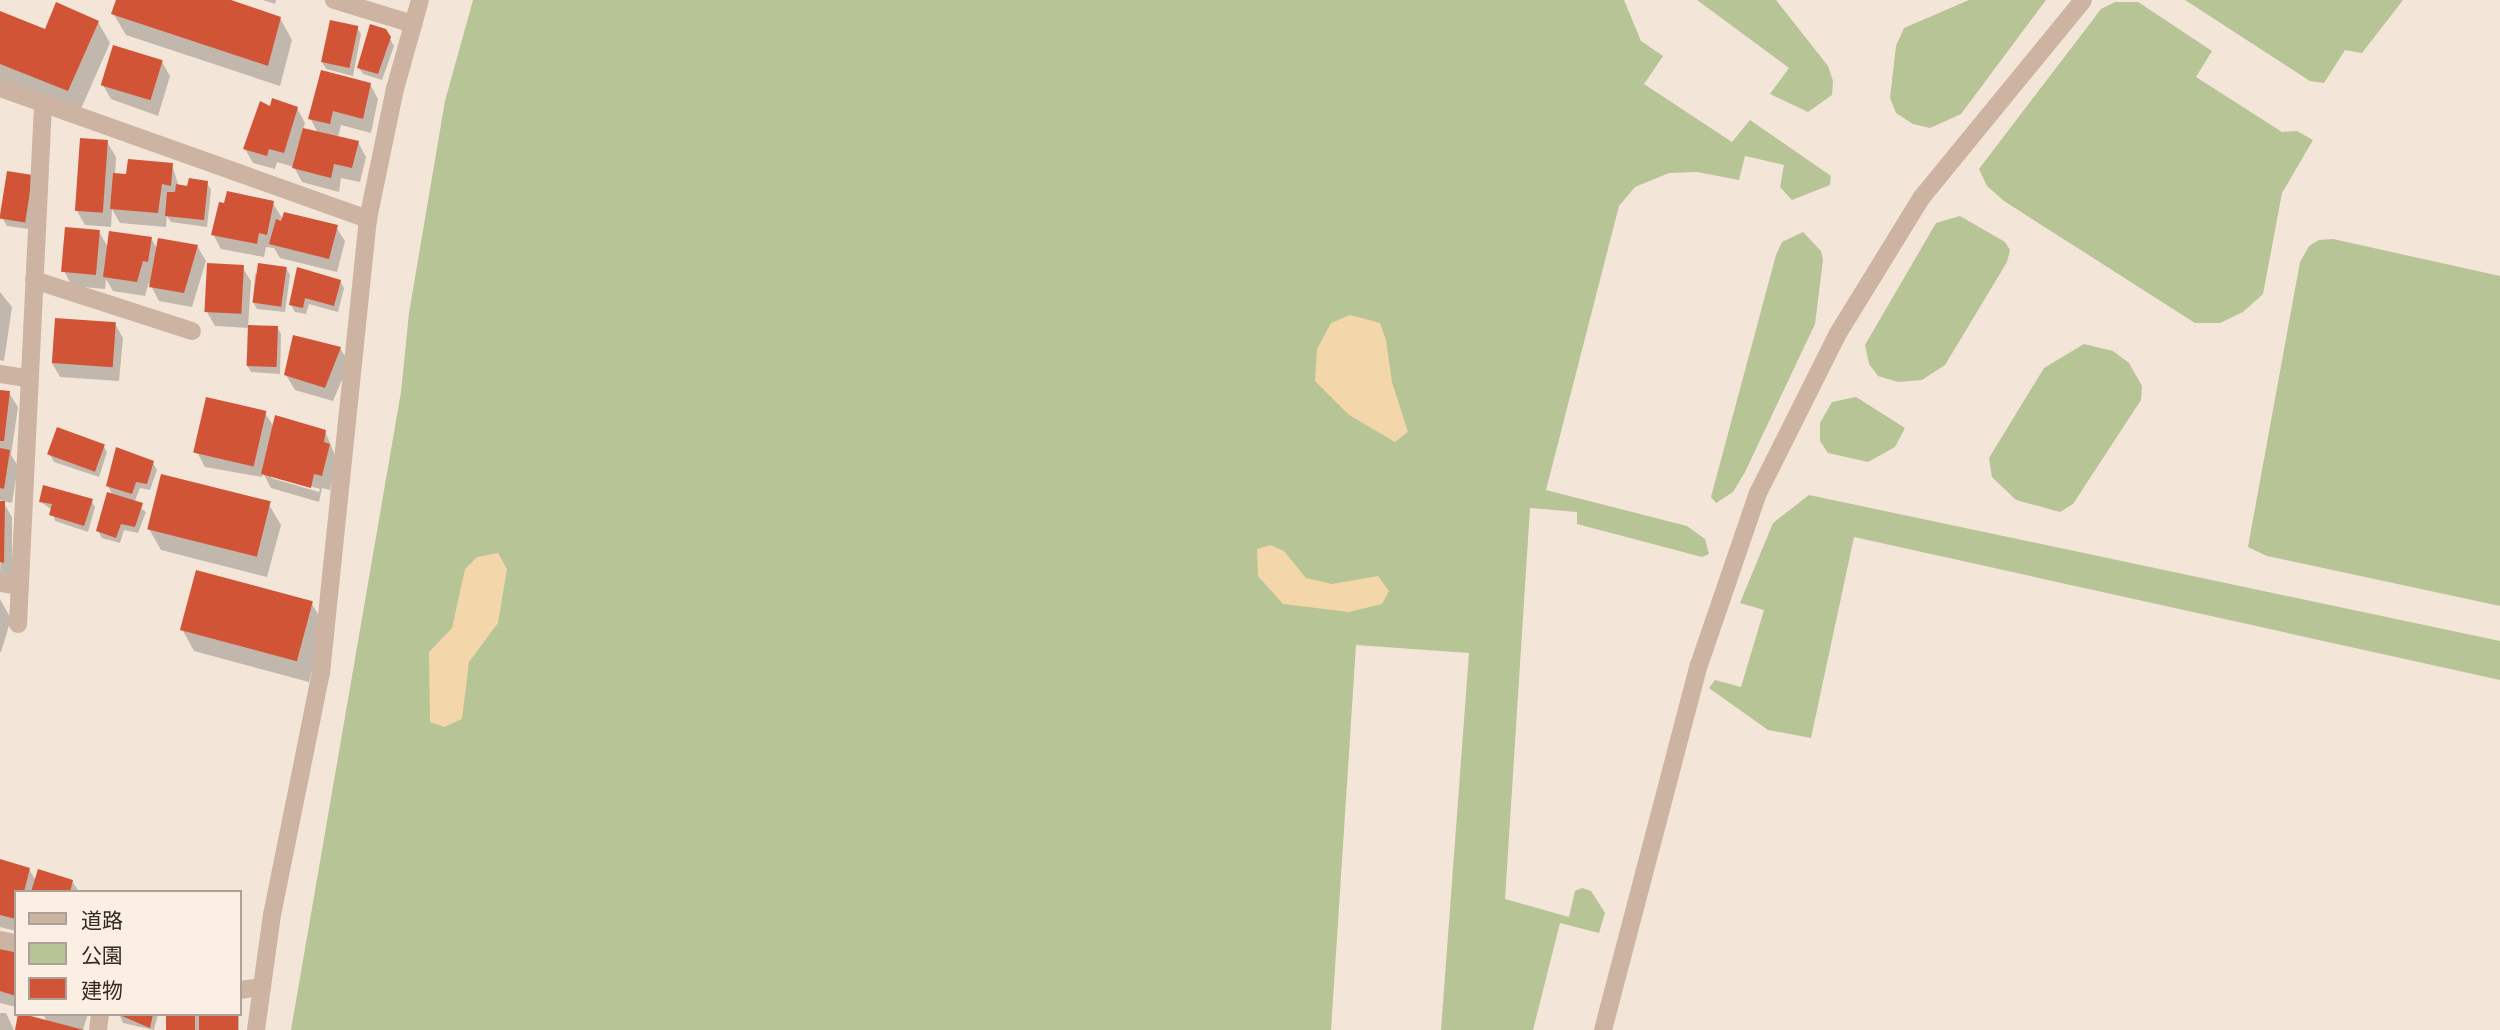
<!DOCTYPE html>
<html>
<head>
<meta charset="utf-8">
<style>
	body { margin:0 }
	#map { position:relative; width:2500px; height:1030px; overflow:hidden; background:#f3e5d7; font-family:"Open Sans","Noto Sans JP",sans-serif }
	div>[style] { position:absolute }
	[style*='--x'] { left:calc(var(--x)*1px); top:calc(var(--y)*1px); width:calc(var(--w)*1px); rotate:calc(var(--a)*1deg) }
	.green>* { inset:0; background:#b7c496 }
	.sand>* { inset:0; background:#f3d6aa }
	.shadow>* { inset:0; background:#0003; transform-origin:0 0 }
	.building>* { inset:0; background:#d25437; transform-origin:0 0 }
	.minor>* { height:18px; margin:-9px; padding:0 9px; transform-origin:9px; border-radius:9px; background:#ccb3a2 }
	span { translate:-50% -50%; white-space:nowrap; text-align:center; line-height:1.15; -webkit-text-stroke:6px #fbefe4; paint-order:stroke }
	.legend { position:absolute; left:14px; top:890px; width:228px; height:126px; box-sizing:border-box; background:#fbefe4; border:2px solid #aca098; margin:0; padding:9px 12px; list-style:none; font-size:21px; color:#362a25 }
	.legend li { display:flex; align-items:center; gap:14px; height:35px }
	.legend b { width:35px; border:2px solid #aca098 }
</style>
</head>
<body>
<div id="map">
	<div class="green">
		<i style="clip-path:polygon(473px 0,1624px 0,1641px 41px,1663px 56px,1644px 84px,1732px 142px,1750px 120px,1831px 176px,1830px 185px,1792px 200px,1780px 187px,1784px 165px,1745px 156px,1739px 180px,1697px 172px,1669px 173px,1635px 187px,1619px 206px,1546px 490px,1687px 526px,1705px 539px,1709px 554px,1702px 557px,1577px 524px,1577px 512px,1530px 508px,1505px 899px,1569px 917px,1575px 891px,1582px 888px,1591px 891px,1605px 913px,1599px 933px,1560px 923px,1533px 1030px,1441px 1030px,1469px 653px,1356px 645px,1331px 1030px,291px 1030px,401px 392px,409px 313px,445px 101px)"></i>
		<i style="clip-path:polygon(1697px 0,1776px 0,1828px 66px,1833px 81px,1832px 95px,1808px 112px,1770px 94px,1789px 68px)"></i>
		<i style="clip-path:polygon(1969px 0,2046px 0,1961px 114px,1930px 128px,1913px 124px,1896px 113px,1890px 98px,1896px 46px,1904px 28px)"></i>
		<i style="clip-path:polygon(2185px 0,2403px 0,2362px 53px,2345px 50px,2324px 83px,2310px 81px)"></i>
		<i style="clip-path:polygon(2115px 2px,2138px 2px,2212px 51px,2196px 77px,2282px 132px,2297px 131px,2313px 140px,2282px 193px,2263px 294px,2243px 312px,2220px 323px,2195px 323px,2004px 201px,1987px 186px,1979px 169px,2101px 9px)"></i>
		<i style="clip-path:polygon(1960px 216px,2005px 242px,2010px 250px,2007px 262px,1945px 365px,1922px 380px,1898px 382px,1878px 376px,1869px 364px,1865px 345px,1936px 223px)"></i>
		<i style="clip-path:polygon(1803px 232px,1821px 251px,1823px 260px,1815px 324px,1745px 472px,1733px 492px,1716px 503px,1711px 497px,1776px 255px,1782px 242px)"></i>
		<i style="clip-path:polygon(2333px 239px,2500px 276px,2500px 606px,2267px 556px,2248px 547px,2300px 262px,2309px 246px,2319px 240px)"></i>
		<i style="clip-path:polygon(2084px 344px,2113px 351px,2129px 363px,2142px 386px,2141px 400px,2073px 504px,2060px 512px,2016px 500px,1992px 477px,1989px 458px,2044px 368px)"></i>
		<i style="clip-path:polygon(1856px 397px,1905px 428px,1895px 447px,1868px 462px,1828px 453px,1820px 441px,1820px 423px,1832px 402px)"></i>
		<i style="clip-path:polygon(1809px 495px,2500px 641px,2500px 680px,1854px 537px,1811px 738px,1768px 730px,1709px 688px,1715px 680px,1741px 687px,1764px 610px,1740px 603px,1773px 523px)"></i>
	</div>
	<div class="sand">
		<i style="clip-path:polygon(1350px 315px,1380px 323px,1386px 340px,1392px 382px,1408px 432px,1395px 442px,1349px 415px,1315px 381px,1317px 349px,1331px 323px)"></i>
		<i style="clip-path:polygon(1270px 545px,1284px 551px,1306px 578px,1332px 584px,1378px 576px,1389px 591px,1382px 604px,1349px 612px,1283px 604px,1258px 576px,1257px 549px)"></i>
		<i style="clip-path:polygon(498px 553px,507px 569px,498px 623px,469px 662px,462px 719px,444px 727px,430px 722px,429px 652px,452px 628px,465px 569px,477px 557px)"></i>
	</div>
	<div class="shadow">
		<i style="clip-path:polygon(118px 0,226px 0,280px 18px,292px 40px,280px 86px,126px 35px,113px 13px)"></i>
		<i style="clip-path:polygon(263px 0,276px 0,275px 4px)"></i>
		<i style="clip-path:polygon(0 13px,46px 31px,98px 22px,110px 43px,80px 111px,0 80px)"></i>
		<i style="clip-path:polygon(357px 27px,361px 34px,353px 76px,326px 69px,322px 62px)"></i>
		<i style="clip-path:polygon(385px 30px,394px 46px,382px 80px,363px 74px,359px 68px)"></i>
		<i style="clip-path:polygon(162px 62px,170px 76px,158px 116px,111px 99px,103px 85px)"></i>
		<i style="clip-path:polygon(370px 84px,378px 99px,371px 133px,341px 125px,338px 137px,358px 142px,366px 157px,360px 182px,341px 178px,339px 192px,302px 182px,294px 167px,277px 162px,275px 169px,253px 163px,245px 149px,271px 108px,297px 108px,305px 123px,303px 129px,318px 133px,310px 118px)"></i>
		<i style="clip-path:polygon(107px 142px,116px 157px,115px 175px,128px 176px,172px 165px,179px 187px,207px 183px,211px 190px,207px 227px,171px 222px,167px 216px,166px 227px,120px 223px,112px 209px,111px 227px,85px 225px,77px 211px)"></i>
		<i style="clip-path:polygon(32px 176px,29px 229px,7px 226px,3px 219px)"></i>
		<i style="clip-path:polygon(273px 203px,283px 220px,336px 227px,345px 241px,337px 272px,280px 258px,274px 248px,266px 247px,264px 257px,221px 249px,213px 234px)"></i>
		<i style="clip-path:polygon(99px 232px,108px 247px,151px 238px,158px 250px,197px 246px,206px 261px,192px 307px,159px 301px,149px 282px,145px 296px,113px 291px,106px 279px,105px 289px,72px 286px,64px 271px)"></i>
		<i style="clip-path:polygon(242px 267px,251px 281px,248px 327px,277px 327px,281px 334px,280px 374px,251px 372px,247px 365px,250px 328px,215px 326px,207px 312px)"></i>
		<i style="clip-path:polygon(286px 268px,290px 275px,285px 312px,257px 309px,253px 302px,255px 274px)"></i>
		<i style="clip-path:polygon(298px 269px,340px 281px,344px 288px,338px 312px,309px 304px,306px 314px,295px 312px,291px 305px)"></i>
		<i style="clip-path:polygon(0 292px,12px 307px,4px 361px,0 360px)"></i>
		<i style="clip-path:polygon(115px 324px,123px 338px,119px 381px,60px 377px,52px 363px)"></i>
		<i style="clip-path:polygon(340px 348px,349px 363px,333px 401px,295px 390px,286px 375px)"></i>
		<i style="clip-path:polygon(0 392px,9px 393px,18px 407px,11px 455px,18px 466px,12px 503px,0 500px)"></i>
		<i style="clip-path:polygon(evenodd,265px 413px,274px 427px,325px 431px,337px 460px,330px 490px,322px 488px,319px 502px,271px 488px,263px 473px,262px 477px,205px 467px,197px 452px,265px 413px,271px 475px,320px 489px,319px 492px,271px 478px,271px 475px)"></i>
		<i style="clip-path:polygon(103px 445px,107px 452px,99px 477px,54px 462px,50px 455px)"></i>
		<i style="clip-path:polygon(153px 463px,157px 470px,150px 490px,140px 488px,134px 503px,146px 512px,138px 533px,124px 530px,120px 543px,102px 538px,98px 531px,113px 496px,108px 486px)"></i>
		<i style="clip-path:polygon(91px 500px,95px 507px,88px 532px,55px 521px,52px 510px,41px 502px)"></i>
		<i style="clip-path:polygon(3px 502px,12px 517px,12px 576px,0 574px)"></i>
		<i style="clip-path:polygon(268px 503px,281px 525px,267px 577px,161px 550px,149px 529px)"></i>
		<i style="clip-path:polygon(0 599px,11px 619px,1px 652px,0 652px)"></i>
		<i style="clip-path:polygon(312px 604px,324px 625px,309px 682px,194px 651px,182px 629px)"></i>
		<i style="clip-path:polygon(29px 869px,36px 881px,72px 881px,79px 892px,16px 892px,16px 931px,0 927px,0 874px)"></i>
		<i style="clip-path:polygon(0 949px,16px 954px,16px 1007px,0 1003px)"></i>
		<i style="clip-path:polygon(0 1013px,6px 1013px,14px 1030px,0 1030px)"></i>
		<i style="clip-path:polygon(43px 1014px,88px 1014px,83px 1030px,17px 1030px,47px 1022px)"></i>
		<i style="clip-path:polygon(119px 1014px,158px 1014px,154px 1030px,123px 1023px)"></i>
		<i style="left:168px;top:1014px;width:71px;height:16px"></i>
	</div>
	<div class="building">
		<i style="clip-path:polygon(116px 0,231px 0,281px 17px,268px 66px,111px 14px)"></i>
		<i style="clip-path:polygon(56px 2px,99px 21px,68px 91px,0 64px,0 11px,45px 29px)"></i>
		<i style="left:330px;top:20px;width:29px;height:43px;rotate:12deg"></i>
		<i style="clip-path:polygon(370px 24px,386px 29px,391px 37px,378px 74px,357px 68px)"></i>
		<i style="left:113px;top:45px;width:52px;height:42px;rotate:17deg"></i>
		<i style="clip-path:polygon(321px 70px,371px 83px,363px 119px,333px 111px,330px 124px,308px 119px)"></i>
		<i style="clip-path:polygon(272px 98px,298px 107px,284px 153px,269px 149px,267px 156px,243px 149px,260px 101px,270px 106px)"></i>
		<i style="clip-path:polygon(303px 128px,359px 141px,352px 168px,334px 164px,331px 178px,292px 168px)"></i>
		<i style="left:80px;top:138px;width:28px;height:73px;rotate:4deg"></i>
		<i style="clip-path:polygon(128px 159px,173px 163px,171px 186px,162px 184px,158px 213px,110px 209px,113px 173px,126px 174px)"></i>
		<i style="left:7px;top:171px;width:26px;height:48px;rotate:9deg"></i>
		<i style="clip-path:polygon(189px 178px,208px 181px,204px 220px,165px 216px,167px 192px,175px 192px,176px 184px,187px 186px)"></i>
		<i style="clip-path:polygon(227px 191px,274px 201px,267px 235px,259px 233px,257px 244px,211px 235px,219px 202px,224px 203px)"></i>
		<i style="clip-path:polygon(284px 212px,338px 225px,329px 259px,269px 244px,276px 219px,281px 221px)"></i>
		<i style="left:65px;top:227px;width:35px;height:45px;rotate:5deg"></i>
		<i style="clip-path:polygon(109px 231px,152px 237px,148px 262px,143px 261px,137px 282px,103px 277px)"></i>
		<i style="clip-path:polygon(158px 238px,198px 245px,184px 293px,149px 287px)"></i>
		<i style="left:207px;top:263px;width:37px;height:49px;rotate:3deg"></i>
		<i style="left:258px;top:263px;width:29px;height:40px;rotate:8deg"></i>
		<i style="clip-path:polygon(297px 267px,341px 280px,334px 306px,305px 298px,303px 308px,289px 305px)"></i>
		<i style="left:55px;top:318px;width:61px;height:45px;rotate:4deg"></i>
		<i style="left:248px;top:325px;width:30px;height:41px;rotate:2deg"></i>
		<i style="clip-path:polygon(293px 335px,341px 347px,325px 388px,284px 375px)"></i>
		<i style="clip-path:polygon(0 390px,10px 391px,4px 441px,0 441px)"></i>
		<i style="left:206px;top:397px;width:62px;height:57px;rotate:13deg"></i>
		<i style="clip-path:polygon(275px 415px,326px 430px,324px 442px,330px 444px,322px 476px,314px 474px,311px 488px,261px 474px)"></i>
		<i style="left:57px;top:427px;width:51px;height:29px;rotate:20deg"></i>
		<i style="clip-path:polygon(116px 447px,154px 461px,147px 484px,136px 482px,132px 494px,106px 486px)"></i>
		<i style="clip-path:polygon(0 448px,10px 450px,4px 489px,0 488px)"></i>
		<i style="left:161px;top:474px;width:113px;height:57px;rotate:14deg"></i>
		<i style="clip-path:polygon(43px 485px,93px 499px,84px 526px,49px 515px,52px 504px,39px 502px)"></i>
		<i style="clip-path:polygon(107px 492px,143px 503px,135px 527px,121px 524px,116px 538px,96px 531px)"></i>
		<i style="clip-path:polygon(0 501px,5px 501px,4px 563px,0 562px)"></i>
		<i style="left:196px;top:570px;width:121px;height:62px;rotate:15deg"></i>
		<i style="clip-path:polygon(0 859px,30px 868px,24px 892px,16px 892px,16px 919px,0 915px)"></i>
		<i style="clip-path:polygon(38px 869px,73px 880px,70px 892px,31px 892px)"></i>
		<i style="clip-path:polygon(0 948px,16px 952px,16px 996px,0 991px)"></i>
		<i style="clip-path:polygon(18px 1014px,23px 1014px,84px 1030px,15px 1030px)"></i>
		<i style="clip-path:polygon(117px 1014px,153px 1014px,150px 1028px)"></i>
		<i style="left:166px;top:1014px;width:29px;height:16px"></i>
		<i style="left:199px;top:1014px;width:39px;height:16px"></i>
	</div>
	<div class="minor">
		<i style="--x:334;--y:0;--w:83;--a:16.9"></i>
		<i style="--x:0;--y:88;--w:391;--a:19.6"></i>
		<i style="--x:34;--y:280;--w:166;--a:17.9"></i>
		<i style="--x:0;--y:374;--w:30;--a:9"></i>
		<i style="--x:0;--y:583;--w:20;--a:9"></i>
		<i style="--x:18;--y:624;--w:520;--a:-87.24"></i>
		<i style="--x:0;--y:940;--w:16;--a:11"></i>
		<i style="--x:240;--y:990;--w:22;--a:-8"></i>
		<i style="--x:98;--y:1030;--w:16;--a:-83"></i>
		<i style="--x:256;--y:1030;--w:116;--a:-82.1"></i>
		<i style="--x:272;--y:915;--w:247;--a:-78.6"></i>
		<i style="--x:321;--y:673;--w:456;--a:-84.1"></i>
		<i style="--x:368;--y:219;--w:133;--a:-78.3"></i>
		<i style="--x:395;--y:89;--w:92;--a:-74.3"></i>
		<i style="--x:1603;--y:1030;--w:377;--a:-75.3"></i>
		<i style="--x:1699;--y:665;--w:182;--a:-71.1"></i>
		<i style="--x:1758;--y:493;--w:177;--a:-63.4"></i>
		<i style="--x:1837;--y:335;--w:162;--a:-58.4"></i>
		<i style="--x:1922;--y:197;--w:254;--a:-50.7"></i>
	</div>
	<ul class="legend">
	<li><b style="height:9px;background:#ccb3a2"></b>道路</li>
	<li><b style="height:19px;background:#b7c496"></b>公園</li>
	<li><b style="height:19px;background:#d25437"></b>建物</li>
	</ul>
</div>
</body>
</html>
